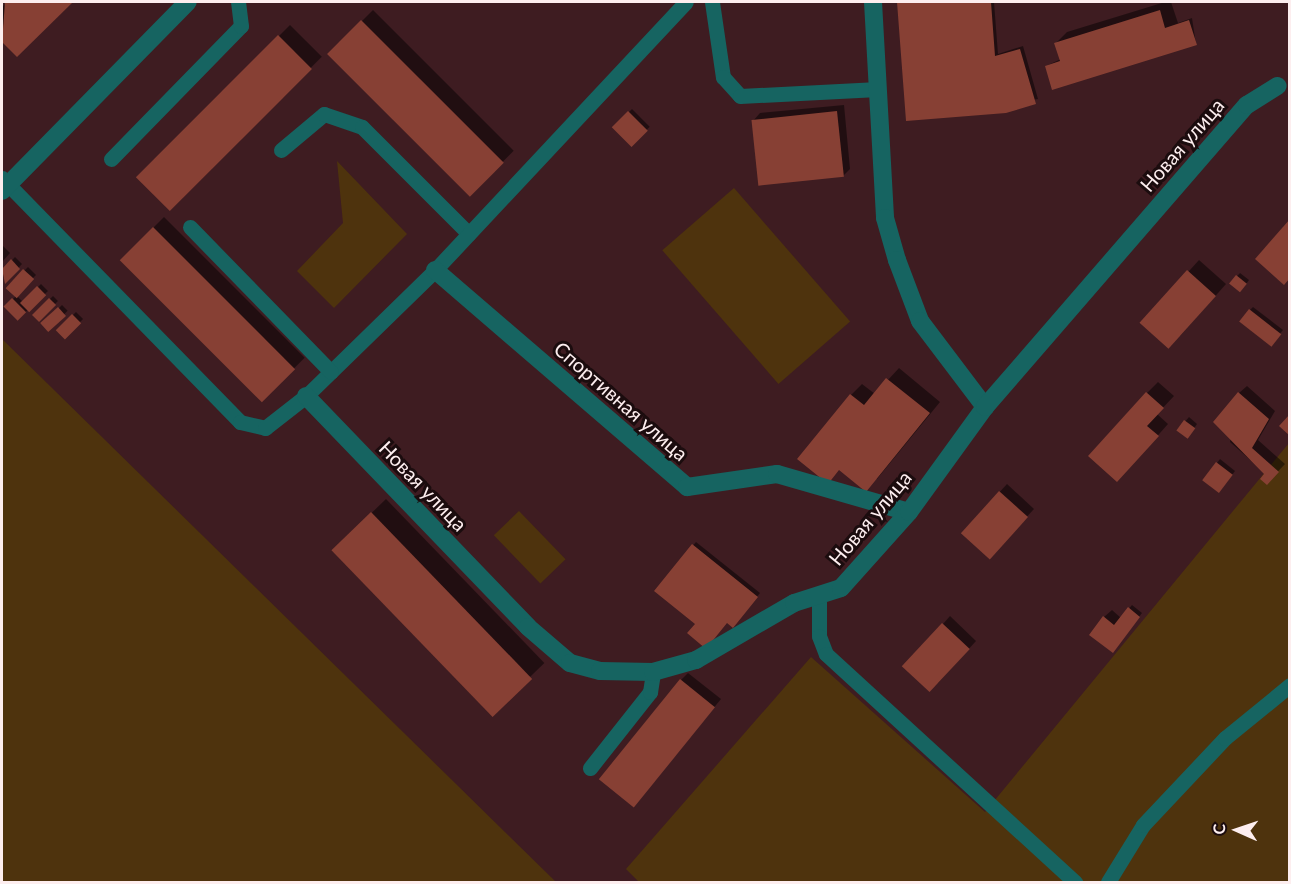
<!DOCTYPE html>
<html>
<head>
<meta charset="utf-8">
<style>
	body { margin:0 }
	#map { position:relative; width:1291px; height:884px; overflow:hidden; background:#3e1c21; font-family:Lato,sans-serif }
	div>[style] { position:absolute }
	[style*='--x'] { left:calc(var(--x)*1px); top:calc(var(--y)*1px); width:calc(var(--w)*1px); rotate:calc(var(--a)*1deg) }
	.green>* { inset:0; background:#4e330d; transform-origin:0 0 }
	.shadow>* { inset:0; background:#0007; transform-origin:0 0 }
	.building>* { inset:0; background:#874034; transform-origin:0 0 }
	.service>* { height:15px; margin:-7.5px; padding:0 7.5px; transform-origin:7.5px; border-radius:7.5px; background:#166461 }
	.minor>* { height:18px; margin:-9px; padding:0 9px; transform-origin:9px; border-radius:9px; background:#166461 }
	span { translate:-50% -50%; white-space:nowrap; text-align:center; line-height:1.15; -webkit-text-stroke:6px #1b0c0e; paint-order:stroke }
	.street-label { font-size:20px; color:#fdeeef }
	.frame { position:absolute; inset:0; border:3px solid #fdeeef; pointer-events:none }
	.north { position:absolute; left:1207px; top:800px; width:60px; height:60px; -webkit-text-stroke:4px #1b0c0e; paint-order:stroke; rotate:273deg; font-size:16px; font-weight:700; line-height:24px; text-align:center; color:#fdeeef }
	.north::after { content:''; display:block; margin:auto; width:21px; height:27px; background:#fdeeef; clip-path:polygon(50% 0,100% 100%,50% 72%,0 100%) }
</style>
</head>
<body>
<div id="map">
	<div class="green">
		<i style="clip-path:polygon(337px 161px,407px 234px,334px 308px,297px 271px,343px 223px)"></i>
		<i style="left:734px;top:188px;width:177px;height:95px;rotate:49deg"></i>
		<i style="clip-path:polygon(2px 339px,556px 882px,2px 882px)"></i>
		<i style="clip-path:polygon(1289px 443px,1289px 882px,639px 882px,626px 869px,811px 657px,985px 812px)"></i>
		<i style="left:519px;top:511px;width:67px;height:35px;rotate:46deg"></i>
	</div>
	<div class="shadow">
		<i style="clip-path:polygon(7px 2px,71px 2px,17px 55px,2px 39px,2px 7px)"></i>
		<i style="clip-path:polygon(898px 2px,994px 2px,998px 54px,1023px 46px,1038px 99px,908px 119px)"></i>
		<i style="clip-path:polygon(1165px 2px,1171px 2px,1178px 23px,1192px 18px,1196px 44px,1046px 66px,1061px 59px,1056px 43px,1067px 32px)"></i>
		<i style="left:373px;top:10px;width:199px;height:62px;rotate:45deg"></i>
		<i style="left:290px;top:25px;width:45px;height:215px;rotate:45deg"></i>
		<i style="clip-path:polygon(844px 105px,850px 169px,843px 176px,753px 121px,760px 113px)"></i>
		<i style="left:632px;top:109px;width:25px;height:25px;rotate:45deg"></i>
		<i style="left:164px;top:217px;width:199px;height:61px;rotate:45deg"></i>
		<i style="clip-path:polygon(2px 245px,10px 253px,2px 262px)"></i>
		<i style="clip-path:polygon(15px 257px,22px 264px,5px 282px,2px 271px)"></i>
		<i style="clip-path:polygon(1199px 260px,1226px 284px,1180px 336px,1142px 323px)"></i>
		<i style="clip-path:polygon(28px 267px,36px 275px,16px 295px,23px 302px,41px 284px,48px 291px,18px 319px,6px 306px,16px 296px,7px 288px)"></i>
		<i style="clip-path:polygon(1240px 273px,1249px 280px,1244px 287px,1231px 283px)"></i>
		<i style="left:53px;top:296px;width:7px;height:27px;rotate:45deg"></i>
		<i style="left:62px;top:305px;width:8px;height:27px;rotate:45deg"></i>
		<i style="clip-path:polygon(1253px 307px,1283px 330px,1274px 341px,1250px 310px)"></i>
		<i style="left:76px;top:312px;width:10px;height:25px;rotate:45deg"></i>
		<i style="clip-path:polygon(899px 368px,940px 402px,877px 479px,840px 469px,851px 395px,862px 384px,875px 394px)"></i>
		<i style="clip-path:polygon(1158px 382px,1174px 396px,1157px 414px,1168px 424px,1128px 469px,1147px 393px)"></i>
		<i style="clip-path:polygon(1247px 386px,1275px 411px,1258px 440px,1285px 464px,1267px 483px,1266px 474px,1230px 442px,1239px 393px)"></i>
		<i style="clip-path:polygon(1189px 417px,1197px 424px,1190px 434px,1178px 430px)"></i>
		<i style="clip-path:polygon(1220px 459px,1235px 471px,1222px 488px,1217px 463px)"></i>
		<i style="clip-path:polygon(1007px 484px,1034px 509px,996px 550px,962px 533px)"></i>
		<i style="left:386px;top:499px;width:228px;height:74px;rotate:46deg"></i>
		<i style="clip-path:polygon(696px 542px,760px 593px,736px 622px,697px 623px,656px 590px)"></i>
		<i style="clip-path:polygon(1132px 605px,1142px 613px,1113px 651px,1104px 617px,1112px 610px,1121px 618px)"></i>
		<i style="clip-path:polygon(950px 616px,976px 641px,938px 683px,943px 624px)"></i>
		<i style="clip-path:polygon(688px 673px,721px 699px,634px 805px,681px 680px)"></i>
	</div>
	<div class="building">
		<i style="clip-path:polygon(5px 2px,73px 2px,17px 57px,2px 42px)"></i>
		<i style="clip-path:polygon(897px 2px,991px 2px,995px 56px,1020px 49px,1036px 104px,1006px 113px,906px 121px)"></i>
		<i style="clip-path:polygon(1160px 10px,1165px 28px,1189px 20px,1197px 45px,1052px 90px,1045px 66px,1060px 61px,1054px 43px)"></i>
		<i style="left:361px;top:20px;width:202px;height:48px;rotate:45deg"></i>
		<i style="left:278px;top:35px;width:48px;height:201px;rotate:45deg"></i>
		<i style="left:628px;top:111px;width:28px;height:23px;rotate:45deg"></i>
		<i style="left:837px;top:111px;width:66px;height:86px;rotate:84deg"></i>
		<i style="clip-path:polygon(1290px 219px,1290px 278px,1284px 285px,1255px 259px)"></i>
		<i style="left:153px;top:227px;width:201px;height:47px;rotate:45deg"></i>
		<i style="clip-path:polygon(11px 259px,20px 269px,5px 284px,2px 269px)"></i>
		<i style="left:23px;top:269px;width:15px;height:26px;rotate:42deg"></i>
		<i style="left:1187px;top:270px;width:39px;height:71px;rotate:42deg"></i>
		<i style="left:1236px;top:275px;width:14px;height:11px;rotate:39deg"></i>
		<i style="left:37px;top:286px;width:13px;height:24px;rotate:45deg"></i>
		<i style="left:12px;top:298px;width:20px;height:12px;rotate:45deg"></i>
		<i style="left:49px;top:298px;width:10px;height:24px;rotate:45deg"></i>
		<i style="left:58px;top:307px;width:12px;height:24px;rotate:48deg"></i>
		<i style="left:1249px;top:309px;width:41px;height:16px;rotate:38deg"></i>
		<i style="left:72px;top:314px;width:13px;height:23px;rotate:45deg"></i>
		<i style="clip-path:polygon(886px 378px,930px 413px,866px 492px,839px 470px,828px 484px,797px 459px,850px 394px,864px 405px)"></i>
		<i style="clip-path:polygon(1146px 392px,1164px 408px,1147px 426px,1159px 436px,1117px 482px,1088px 456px)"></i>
		<i style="clip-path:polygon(1238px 392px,1269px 419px,1252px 448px,1279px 472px,1267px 485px,1260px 479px,1264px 474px,1213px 422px)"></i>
		<i style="clip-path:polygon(1290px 414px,1290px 436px,1279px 426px)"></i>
		<i style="left:1184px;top:420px;width:14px;height:13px;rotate:36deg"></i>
		<i style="left:1216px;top:462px;width:21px;height:23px;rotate:37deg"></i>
		<i style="left:999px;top:491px;width:39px;height:57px;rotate:42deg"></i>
		<i style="left:371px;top:512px;width:232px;height:55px;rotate:46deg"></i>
		<i style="clip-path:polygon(692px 544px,758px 597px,733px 628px,727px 623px,706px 649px,687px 633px,695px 624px,654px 591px)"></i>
		<i style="clip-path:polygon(1128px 607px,1140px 617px,1113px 653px,1089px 635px,1103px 616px,1114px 625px)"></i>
		<i style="left:942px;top:623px;width:38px;height:59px;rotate:43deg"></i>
		<i style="left:680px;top:679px;width:45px;height:129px;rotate:39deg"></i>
	</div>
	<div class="service">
		<i style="--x:712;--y:2;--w:76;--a:81.7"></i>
		<i style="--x:723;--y:77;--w:25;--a:48"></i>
		<i style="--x:740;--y:96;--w:138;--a:-2.9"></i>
		<i style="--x:281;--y:150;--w:56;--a:-39.9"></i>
		<i style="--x:324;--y:114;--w:40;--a:18.9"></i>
		<i style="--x:362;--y:127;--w:151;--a:45"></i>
		<i style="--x:111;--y:159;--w:186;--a:-45.7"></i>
		<i style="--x:241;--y:26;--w:24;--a:-97"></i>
		<i style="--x:2;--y:178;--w:341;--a:45.7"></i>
		<i style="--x:240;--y:422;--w:26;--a:13"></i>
		<i style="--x:265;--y:428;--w:52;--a:-38"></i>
		<i style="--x:306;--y:396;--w:180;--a:-44.3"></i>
		<i style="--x:435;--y:270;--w:367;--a:-46.9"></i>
		<i style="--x:190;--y:227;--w:202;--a:45.8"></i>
		<i style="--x:819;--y:594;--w:42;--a:90"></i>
		<i style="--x:819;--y:636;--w:19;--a:69"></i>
		<i style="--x:826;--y:654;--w:338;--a:42.5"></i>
		<i style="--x:590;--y:768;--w:97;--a:-51.7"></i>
		<i style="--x:650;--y:692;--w:20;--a:-81"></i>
		<i style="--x:1108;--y:882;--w:67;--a:-58.4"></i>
		<i style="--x:1143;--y:825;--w:120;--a:-46.7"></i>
		<i style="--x:1225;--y:738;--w:84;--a:-39.2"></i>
	</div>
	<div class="minor">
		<i style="--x:873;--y:2;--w:216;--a:86.8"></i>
		<i style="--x:885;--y:218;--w:44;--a:74.1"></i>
		<i style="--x:897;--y:260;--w:65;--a:69.3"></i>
		<i style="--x:920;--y:321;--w:108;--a:52.9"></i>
		<i style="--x:2;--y:191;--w:265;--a:-45.5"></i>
		<i style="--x:435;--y:270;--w:333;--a:40.7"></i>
		<i style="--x:687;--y:487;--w:91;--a:-8.2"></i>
		<i style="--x:777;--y:474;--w:137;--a:16.1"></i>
		<i style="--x:306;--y:396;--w:320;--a:46.1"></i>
		<i style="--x:528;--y:627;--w:55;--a:40.6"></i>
		<i style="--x:570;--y:663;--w:31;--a:15"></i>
		<i style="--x:600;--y:671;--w:53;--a:1.1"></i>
		<i style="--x:653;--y:672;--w:45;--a:-15.6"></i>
		<i style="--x:696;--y:660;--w:113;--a:-30.2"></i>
		<i style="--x:794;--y:603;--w:49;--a:-17.7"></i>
		<i style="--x:841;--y:588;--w:102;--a:-48.2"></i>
		<i style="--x:909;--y:512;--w:130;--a:-54.1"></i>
		<i style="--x:985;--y:407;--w:400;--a:-49.1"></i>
		<i style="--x:1247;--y:105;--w:36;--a:-32"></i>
	</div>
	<div class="street-label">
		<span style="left:1182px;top:145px;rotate:-49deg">Новая улица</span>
		<span style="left:621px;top:401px;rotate:41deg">Спортивная улица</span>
		<span style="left:423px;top:486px;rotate:46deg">Новая улица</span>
		<span style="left:870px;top:518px;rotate:-50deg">Новая улица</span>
	</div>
	<div class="frame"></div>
	<div class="north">С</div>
</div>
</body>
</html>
